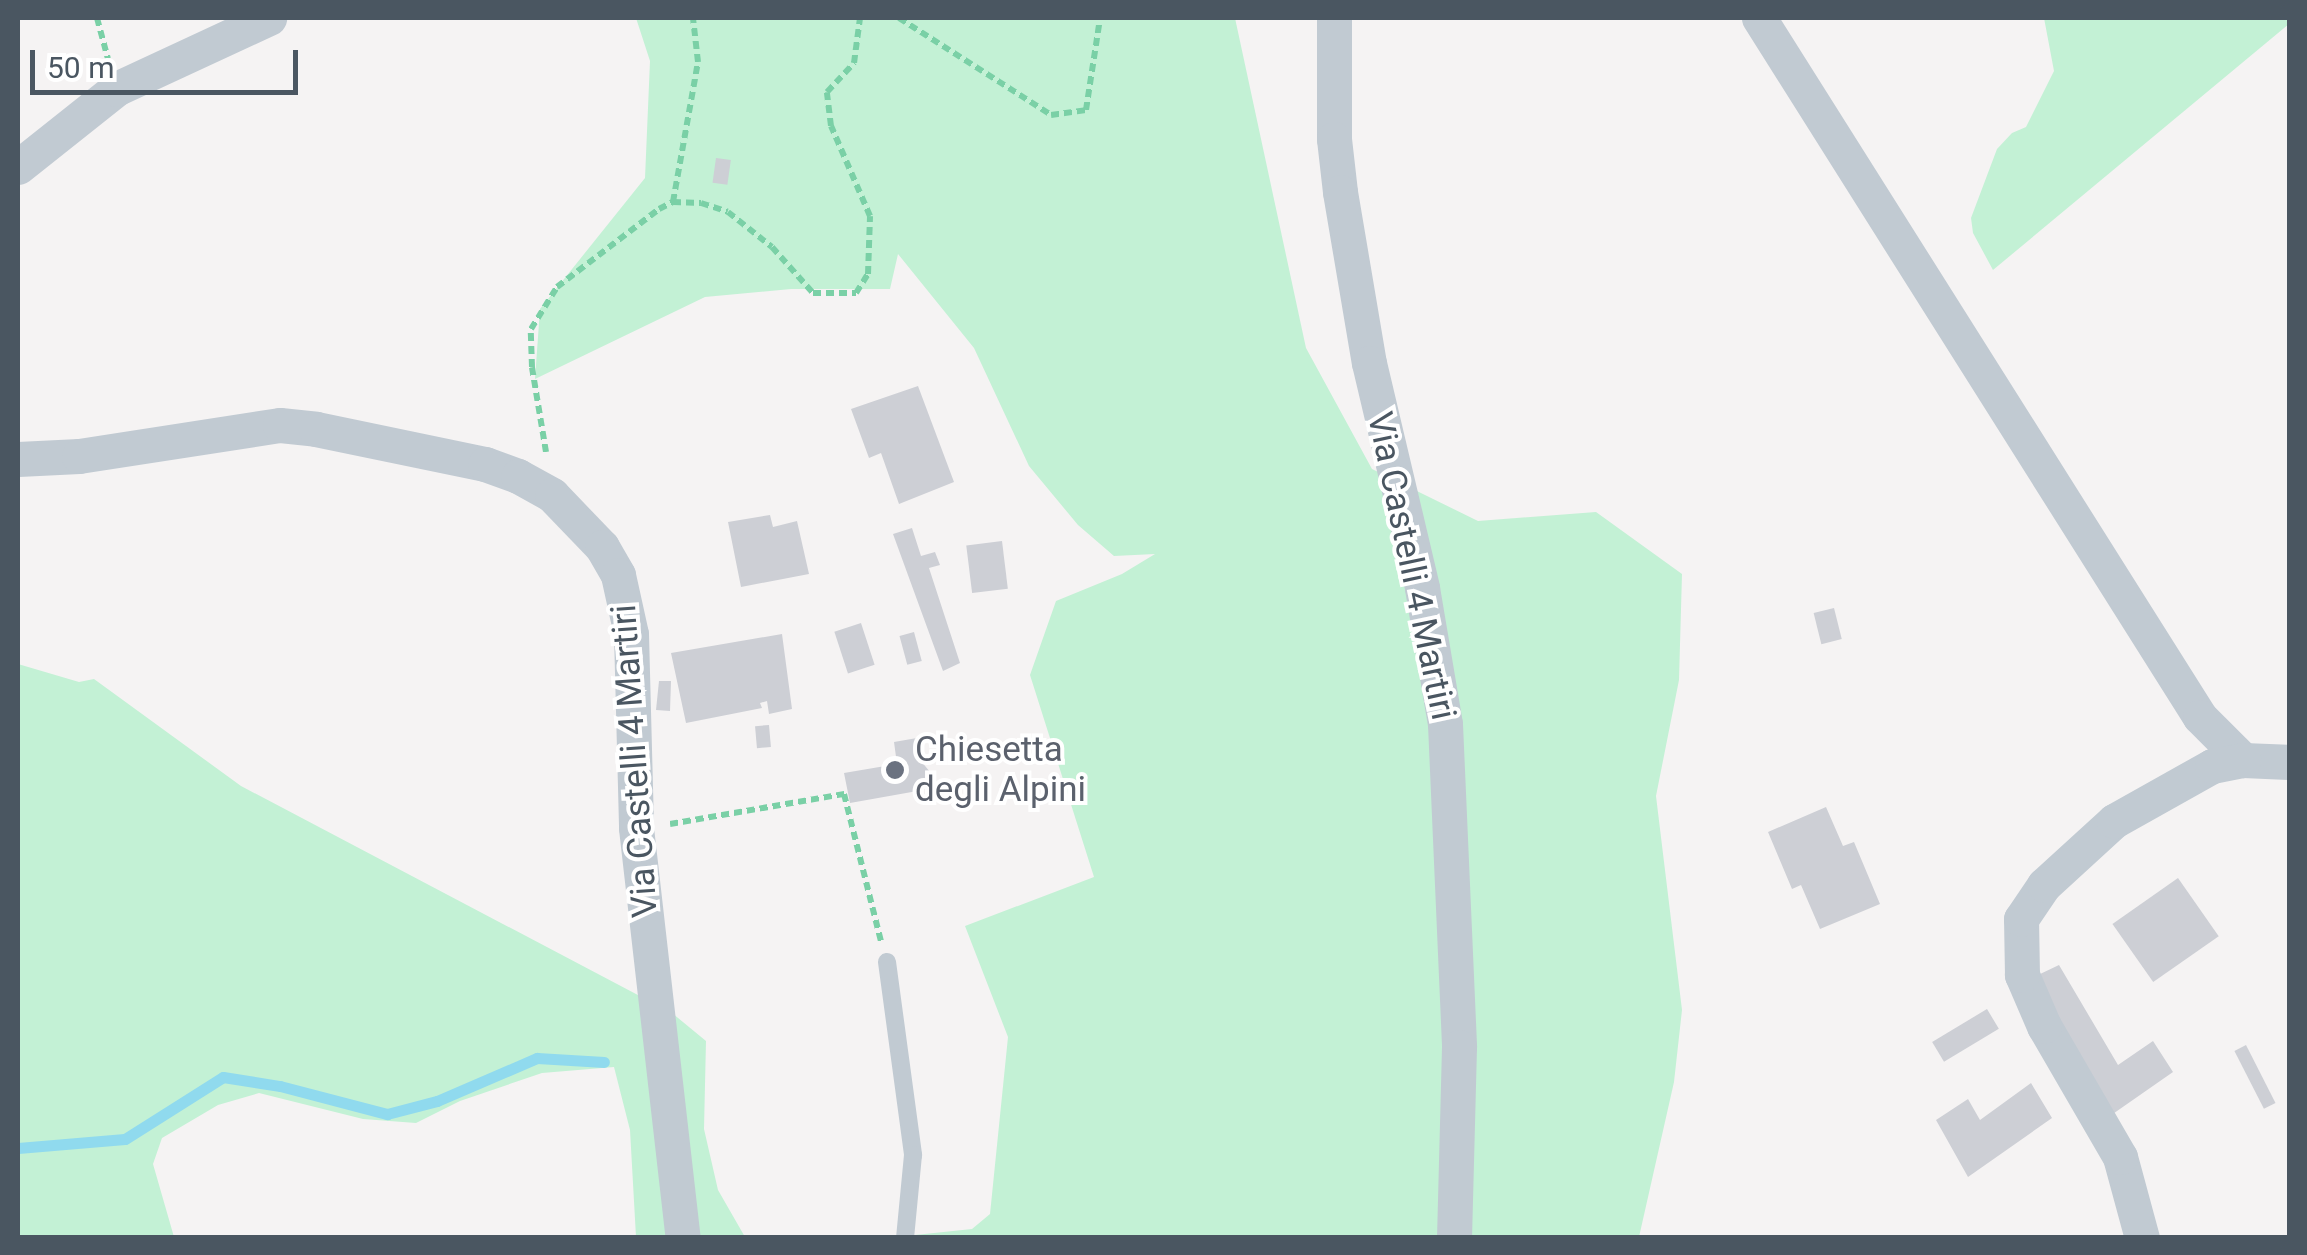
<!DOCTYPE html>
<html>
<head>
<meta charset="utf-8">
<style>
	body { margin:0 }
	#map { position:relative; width:2307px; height:1255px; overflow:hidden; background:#f5f3f3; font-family:Roboto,sans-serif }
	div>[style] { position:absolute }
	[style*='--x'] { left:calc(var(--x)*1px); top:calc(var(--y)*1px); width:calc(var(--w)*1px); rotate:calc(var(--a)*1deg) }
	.green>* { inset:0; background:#c3f1d5 }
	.stream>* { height:11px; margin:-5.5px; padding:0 5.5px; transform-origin:5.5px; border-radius:5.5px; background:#90daee }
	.building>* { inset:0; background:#cdcfd5; transform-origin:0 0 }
	.path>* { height:6px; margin-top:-3px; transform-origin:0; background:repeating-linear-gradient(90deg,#7ad0a6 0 8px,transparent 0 13px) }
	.lane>* { height:18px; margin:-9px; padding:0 9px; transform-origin:9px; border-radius:9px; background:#c1cad2 }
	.street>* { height:35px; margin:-17.5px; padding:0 17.5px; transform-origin:17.5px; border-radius:17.5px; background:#c1cad2 }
	.dots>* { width:28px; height:28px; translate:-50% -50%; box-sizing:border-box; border:5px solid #fff; border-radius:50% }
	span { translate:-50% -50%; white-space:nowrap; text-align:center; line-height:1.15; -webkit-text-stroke:8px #fff; paint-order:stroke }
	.street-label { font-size:35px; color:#4a5661 }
	.worship-label { font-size:35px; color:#5b616d }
	.left { translate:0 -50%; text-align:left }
	.frame { position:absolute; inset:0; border:20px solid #4a5661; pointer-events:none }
	.scale { position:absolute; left:30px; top:50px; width:268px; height:45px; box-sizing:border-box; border:5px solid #4a5661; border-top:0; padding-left:12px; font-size:30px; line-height:35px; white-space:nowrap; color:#4a5661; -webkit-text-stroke:8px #fff; paint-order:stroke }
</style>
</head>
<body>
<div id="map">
	<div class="green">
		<i style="clip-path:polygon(636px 18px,1235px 18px,1306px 348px,1372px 469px,1478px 521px,1596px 512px,1682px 574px,1679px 680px,1656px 796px,1682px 1010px,1674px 1082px,1639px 1237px,896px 1237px,972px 1229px,990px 1214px,1008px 1037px,965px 926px,1094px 877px,1030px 675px,1056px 601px,1122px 574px,1155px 554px,1114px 556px,1078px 525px,1029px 466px,974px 348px,898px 254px,890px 289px,791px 289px,705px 297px,535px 379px,540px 309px,645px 178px,650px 61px)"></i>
		<i style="clip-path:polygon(2044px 18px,2289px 18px,2290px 23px,1993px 270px,1973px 233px,1971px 218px,1997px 149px,2012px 133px,2026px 127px,2054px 71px)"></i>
		<i style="clip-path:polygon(18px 664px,79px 682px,94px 679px,241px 786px,672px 1013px,706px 1041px,704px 1129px,718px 1190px,745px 1237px,636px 1237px,630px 1130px,614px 1067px,542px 1073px,460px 1101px,416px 1123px,363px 1119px,259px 1093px,218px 1105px,162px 1138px,153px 1164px,174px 1237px,18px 1237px)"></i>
	</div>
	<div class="stream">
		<i style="--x:18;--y:1148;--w:107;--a:-4.8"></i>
		<i style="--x:125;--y:1139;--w:116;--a:-32.3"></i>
		<i style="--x:223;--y:1077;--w:58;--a:9"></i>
		<i style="--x:280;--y:1086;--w:111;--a:14.7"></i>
		<i style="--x:387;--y:1114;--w:52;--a:-14.6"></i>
		<i style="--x:437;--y:1101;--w:109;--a:-23.3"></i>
		<i style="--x:537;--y:1058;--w:67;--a:3.4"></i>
	</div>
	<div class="building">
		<i style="left:716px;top:158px;width:15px;height:25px;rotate:8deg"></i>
		<i style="clip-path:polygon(918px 386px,954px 482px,899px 504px,881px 453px,869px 458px,851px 409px)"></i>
		<i style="clip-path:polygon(770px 515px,773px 527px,797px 521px,809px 574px,741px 587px,728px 522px)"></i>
		<i style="clip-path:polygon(912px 528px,921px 556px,935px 552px,940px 565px,929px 568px,960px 663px,943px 671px,893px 534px)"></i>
		<i style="left:1002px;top:541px;width:48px;height:36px;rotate:83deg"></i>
		<i style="left:1834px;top:608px;width:32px;height:21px;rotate:76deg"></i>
		<i style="left:861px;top:623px;width:44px;height:28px;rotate:72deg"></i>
		<i style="left:914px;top:632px;width:30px;height:15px;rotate:75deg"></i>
		<i style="clip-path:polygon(782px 634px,792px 709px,769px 714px,767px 701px,760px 703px,762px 708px,686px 723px,671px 653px)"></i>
		<i style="clip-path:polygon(659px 681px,671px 681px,670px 711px,656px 710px)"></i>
		<i style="left:769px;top:725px;width:22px;height:14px;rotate:85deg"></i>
		<i style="clip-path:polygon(917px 738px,921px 761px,930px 772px,923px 790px,850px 803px,844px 773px,897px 764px,894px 742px)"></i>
		<i style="clip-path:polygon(1826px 807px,1843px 846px,1854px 842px,1880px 904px,1820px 929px,1801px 885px,1792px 889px,1768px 832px)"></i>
		<i style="left:2178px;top:878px;width:71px;height:80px;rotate:55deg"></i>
		<i style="clip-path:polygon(2059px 965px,2118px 1065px,2153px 1041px,2173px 1072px,2107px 1118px,2038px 975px)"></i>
		<i style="left:1987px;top:1009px;width:23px;height:64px;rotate:59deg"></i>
		<i style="left:2246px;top:1045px;width:65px;height:13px;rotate:63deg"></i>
		<i style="clip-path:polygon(2031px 1083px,2052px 1118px,1968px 1177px,1936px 1120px,1968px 1099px,1980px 1120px)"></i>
	</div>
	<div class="path">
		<i style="--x:97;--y:18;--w:42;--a:75"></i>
		<i style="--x:899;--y:18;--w:180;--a:32.5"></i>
		<i style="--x:1051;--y:115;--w:35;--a:-8"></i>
		<i style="--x:1086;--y:110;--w:93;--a:-81.3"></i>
		<i style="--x:673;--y:202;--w:142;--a:-79.9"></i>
		<i style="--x:698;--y:62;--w:44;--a:-96.5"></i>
		<i style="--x:546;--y:452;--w:86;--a:-99.4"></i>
		<i style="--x:532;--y:367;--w:38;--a:-92"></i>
		<i style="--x:531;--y:329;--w:49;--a:-58.2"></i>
		<i style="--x:557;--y:287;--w:128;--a:-37.4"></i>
		<i style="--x:659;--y:209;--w:16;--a:-27"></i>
		<i style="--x:673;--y:202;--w:28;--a:2"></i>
		<i style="--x:701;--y:203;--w:28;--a:18"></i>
		<i style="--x:728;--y:212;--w:56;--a:38.5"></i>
		<i style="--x:772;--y:247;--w:62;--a:48.3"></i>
		<i style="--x:813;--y:293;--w:43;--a:0"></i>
		<i style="--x:856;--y:293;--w:22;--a:-58"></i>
		<i style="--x:868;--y:274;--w:58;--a:-88"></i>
		<i style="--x:870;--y:216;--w:98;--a:-113.4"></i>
		<i style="--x:831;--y:126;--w:34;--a:-97"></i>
		<i style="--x:827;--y:92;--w:40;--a:-47"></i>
		<i style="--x:854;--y:63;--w:45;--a:-82.4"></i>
		<i style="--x:670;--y:824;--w:177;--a:-9.8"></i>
		<i style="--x:844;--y:794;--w:152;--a:75.9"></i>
	</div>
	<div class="lane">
		<i style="--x:887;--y:962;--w:195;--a:82.3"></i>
		<i style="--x:913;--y:1155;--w:83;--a:95.5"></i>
	</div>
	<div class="street">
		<i style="--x:1334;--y:18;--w:121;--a:90"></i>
		<i style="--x:1334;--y:139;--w:53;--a:83.5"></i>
		<i style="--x:1340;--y:192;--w:173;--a:80.4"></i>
		<i style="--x:1369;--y:363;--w:231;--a:76.7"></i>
		<i style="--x:1422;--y:588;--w:138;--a:80.4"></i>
		<i style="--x:1445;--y:724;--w:323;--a:87.5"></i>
		<i style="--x:1459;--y:1047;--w:191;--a:91.5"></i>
		<i style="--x:1759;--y:18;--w:826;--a:57.75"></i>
		<i style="--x:2200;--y:717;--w:61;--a:45"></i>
		<i style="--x:2243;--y:760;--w:47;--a:2.4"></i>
		<i style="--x:18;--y:167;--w:125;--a:-38.5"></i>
		<i style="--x:116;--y:89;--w:169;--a:-24.9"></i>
		<i style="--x:18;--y:459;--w:61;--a:-2.8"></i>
		<i style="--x:79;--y:456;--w:203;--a:-8.8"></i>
		<i style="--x:280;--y:425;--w:36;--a:6"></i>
		<i style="--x:316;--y:429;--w:173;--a:11.7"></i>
		<i style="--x:485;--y:464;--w:35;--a:20"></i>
		<i style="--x:518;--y:476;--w:39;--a:29"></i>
		<i style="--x:552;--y:495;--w:72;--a:46.1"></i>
		<i style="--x:602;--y:547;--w:32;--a:60"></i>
		<i style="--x:618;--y:575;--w:60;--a:77.6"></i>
		<i style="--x:631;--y:634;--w:194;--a:88.5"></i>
		<i style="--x:636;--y:828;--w:413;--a:83.5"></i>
		<i style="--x:2142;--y:1238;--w:84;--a:-105.2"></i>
		<i style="--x:2120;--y:1157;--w:151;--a:-120.1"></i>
		<i style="--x:2044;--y:1026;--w:56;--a:-113.3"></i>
		<i style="--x:2022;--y:975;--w:56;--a:-91"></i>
		<i style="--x:2021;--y:919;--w:41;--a:-55.9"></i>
		<i style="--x:2044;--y:885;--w:95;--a:-42.4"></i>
		<i style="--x:2114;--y:821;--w:112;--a:-29.3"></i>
		<i style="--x:2212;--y:766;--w:32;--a:-11"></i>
	</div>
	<div class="dots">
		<i style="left:895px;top:770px;background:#6b7280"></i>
	</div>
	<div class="street-label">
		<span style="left:1411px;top:566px;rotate:78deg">Via Castelli 4 Martiri</span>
		<span style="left:635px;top:761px;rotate:-94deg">Via Castelli 4 Martiri</span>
	</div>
	<div class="worship-label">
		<span class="left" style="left:915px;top:770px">Chiesetta<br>degli Alpini</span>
	</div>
	<div class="frame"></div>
	<div class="scale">50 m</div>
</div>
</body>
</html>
